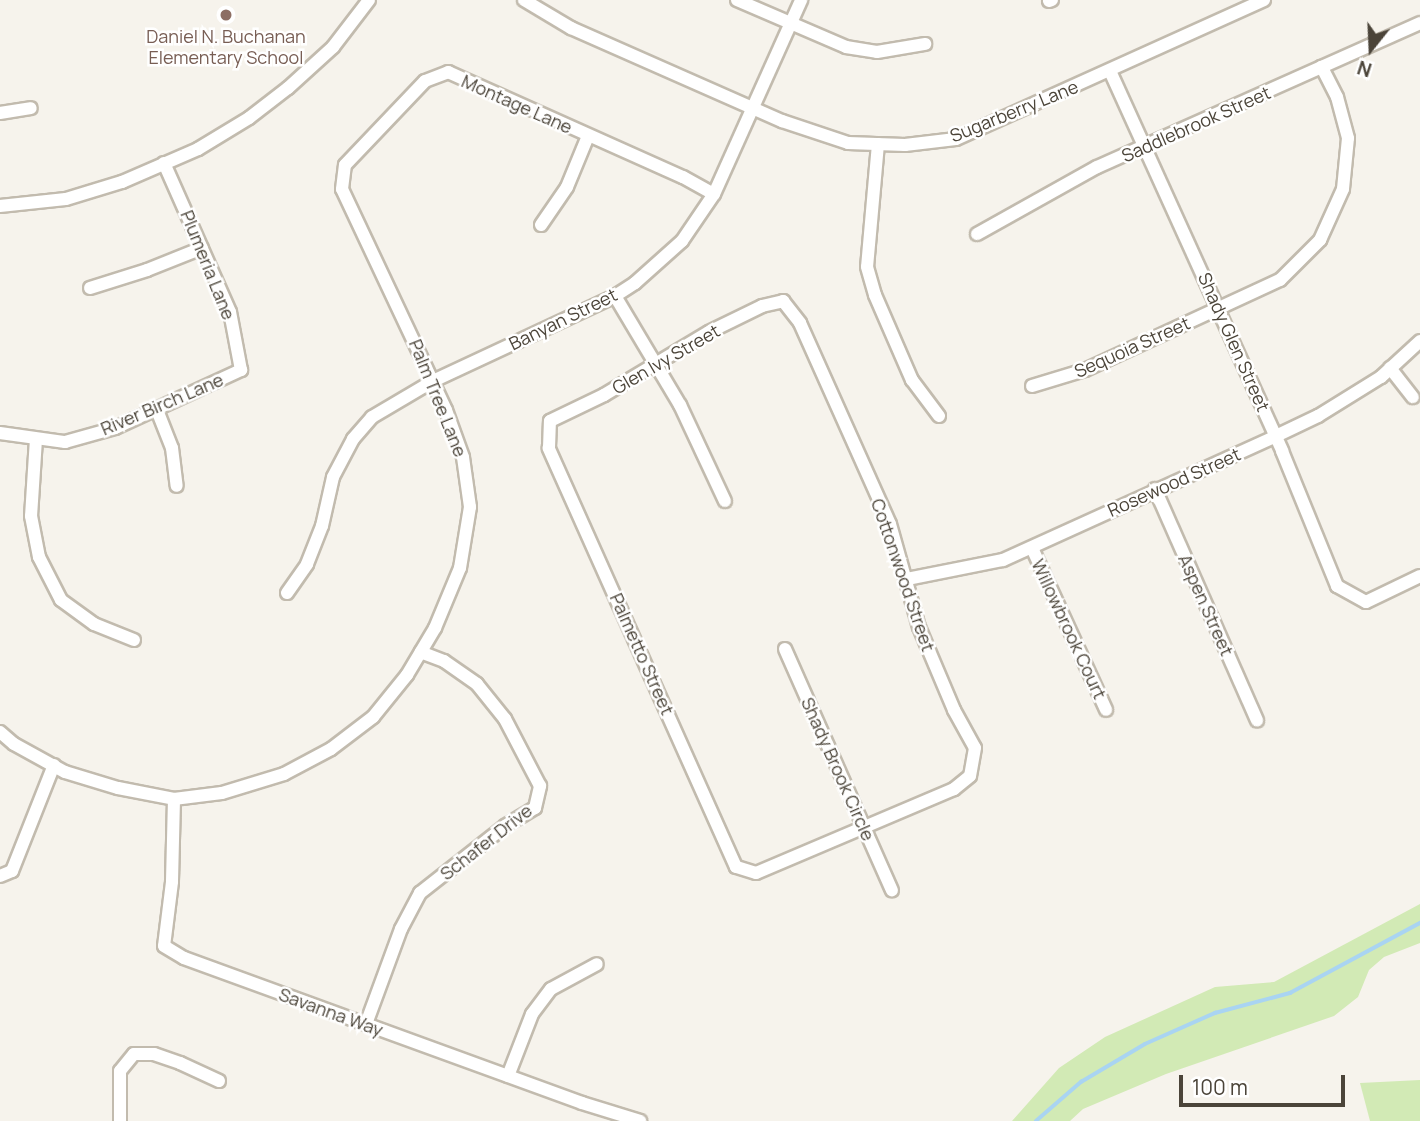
<!DOCTYPE html>
<html>
<head>
<meta charset="utf-8">
<style>
	body { margin:0 }
	#map { position:relative; width:1420px; height:1121px; overflow:hidden; background:#f6f3ec; font-family:Manrope,sans-serif }
	div>[style] { position:absolute }
	[style*='--x'] { left:calc(var(--x)*1px); top:calc(var(--y)*1px); width:calc(var(--w)*1px); rotate:calc(var(--a)*1deg) }
	.green>* { inset:0; background:#d2eab5 }
	.stream>* { height:3.5px; margin:-1.75px; padding:0 1.75px; transform-origin:1.75px; border-radius:1.75px; background:#a9d4f2 }
	.roads { filter:drop-shadow(2px 0 #c2bbae) drop-shadow(-2px 0 #c2bbae) drop-shadow(0 2px #c2bbae) drop-shadow(0 -2px #c2bbae) }
	.minor>* { height:12px; margin:-6px; padding:0 6px; transform-origin:6px; border-radius:6px; background:#fff }
	.dots>* { width:19px; height:19px; translate:-50% -50%; box-sizing:border-box; border:4px solid #fff; border-radius:50% }
	span { translate:-50% -50%; white-space:nowrap; text-align:center; line-height:1.15; -webkit-text-stroke:5px #fff; paint-order:stroke }
	.education-label { font-size:18px; color:#785e54 }
	.street-label { font-size:18px; color:#4b4439 }
	.north { position:absolute; left:1336px; top:14px; width:70px; height:70px; -webkit-text-stroke:5px #fff; paint-order:stroke; rotate:198deg; font-size:19px; font-weight:700; line-height:28px; text-align:center; color:#4b4439 }
	.north::after { content:''; display:block; margin:auto; width:24px; height:32px; background:#4b4439; clip-path:polygon(50% 0,100% 100%,50% 72%,0 100%) }
	.scale { position:absolute; left:1179px; top:1075px; width:166px; height:32px; box-sizing:border-box; border:4px solid #4b4439; border-top:0; padding-left:9px; font-size:21px; line-height:24px; white-space:nowrap; color:#4b4439; -webkit-text-stroke:5px #fff; paint-order:stroke }
</style>
</head>
<body>
<div id="map">
	<div class="green">
		<i style="clip-path:polygon(1420px 904px,1420px 943px,1384px 957px,1369px 970px,1358px 997px,1334px 1016px,1166px 1074px,1083px 1109px,1070px 1121px,1012px 1121px,1059px 1068px,1105px 1037px,1215px 987px,1274px 982px)"></i>
		<i style="clip-path:polygon(1420px 1080px,1420px 1121px,1370px 1121px,1360px 1083px)"></i>
	</div>
	<div class="stream">
		<i style="--x:1036;--y:1121;--w:60;--a:-40.9"></i>
		<i style="--x:1081;--y:1082;--w:74;--a:-30.7"></i>
		<i style="--x:1145;--y:1044;--w:77;--a:-23.9"></i>
		<i style="--x:1215;--y:1013;--w:78;--a:-14.9"></i>
		<i style="--x:1290;--y:993;--w:148;--a:-28.3"></i>
	</div>
	<div class="roads">
		<div class="minor">
			<i style="--x:524;--y:0;--w:55;--a:30.8"></i>
			<i style="--x:571;--y:28;--w:231;--a:23.8"></i>
			<i style="--x:782;--y:121;--w:70;--a:18.4"></i>
			<i style="--x:848;--y:143;--w:57;--a:2"></i>
			<i style="--x:905;--y:145;--w:51;--a:-6.7"></i>
			<i style="--x:956;--y:139;--w:338;--a:-24.3"></i>
			<i style="--x:737;--y:0;--w:119;--a:23.3"></i>
			<i style="--x:846;--y:47;--w:31;--a:9"></i>
			<i style="--x:877;--y:52;--w:49;--a:-9.5"></i>
			<i style="--x:1049;--y:1;--w:3;--a:-18"></i>
			<i style="--x:1110;--y:71;--w:417;--a:65.6"></i>
			<i style="--x:1282;--y:451;--w:146;--a:67.8"></i>
			<i style="--x:1337;--y:586;--w:33;--a:29"></i>
			<i style="--x:1366;--y:602;--w:60;--a:-25.7"></i>
			<i style="--x:0;--y:113;--w:31;--a:-9"></i>
			<i style="--x:878;--y:144;--w:123;--a:95.1"></i>
			<i style="--x:867;--y:267;--w:29;--a:74"></i>
			<i style="--x:875;--y:295;--w:93;--a:66.5"></i>
			<i style="--x:912;--y:380;--w:45;--a:53.1"></i>
			<i style="--x:0;--y:206;--w:66;--a:-6.1"></i>
			<i style="--x:66;--y:199;--w:59;--a:-16.9"></i>
			<i style="--x:122;--y:182;--w:83;--a:-23.5"></i>
			<i style="--x:198;--y:149;--w:60;--a:-31.3"></i>
			<i style="--x:249;--y:118;--w:49;--a:-37.6"></i>
			<i style="--x:288;--y:88;--w:61;--a:-42.3"></i>
			<i style="--x:333;--y:47;--w:59;--a:-52.5"></i>
			<i style="--x:541;--y:225;--w:46;--a:-55.6"></i>
			<i style="--x:567;--y:187;--w:55;--a:-67.6"></i>
			<i style="--x:977;--y:234;--w:137;--a:-29.2"></i>
			<i style="--x:1097;--y:167;--w:354;--a:-24"></i>
			<i style="--x:90;--y:288;--w:60;--a:-17.5"></i>
			<i style="--x:147;--y:270;--w:59;--a:-21.8"></i>
			<i style="--x:615;--y:296;--w:127;--a:59.2"></i>
			<i style="--x:680;--y:405;--w:106;--a:64.9"></i>
			<i style="--x:783;--y:301;--w:28;--a:52"></i>
			<i style="--x:800;--y:323;--w:220;--a:65.9"></i>
			<i style="--x:890;--y:524;--w:107;--a:74.3"></i>
			<i style="--x:919;--y:627;--w:90;--a:67.1"></i>
			<i style="--x:954;--y:710;--w:43;--a:61.1"></i>
			<i style="--x:975;--y:748;--w:28;--a:100"></i>
			<i style="--x:970;--y:776;--w:21;--a:141"></i>
			<i style="--x:954;--y:789;--w:215;--a:157"></i>
			<i style="--x:756;--y:873;--w:21;--a:-163"></i>
			<i style="--x:736;--y:867;--w:459;--a:-114.1"></i>
			<i style="--x:549;--y:448;--w:27;--a:-88"></i>
			<i style="--x:550;--y:421;--w:60;--a:-25.7"></i>
			<i style="--x:604;--y:395;--w:122;--a:-31"></i>
			<i style="--x:709;--y:332;--w:59;--a:-26.1"></i>
			<i style="--x:762;--y:306;--w:22;--a:-13"></i>
			<i style="--x:1390;--y:368;--w:37;--a:52"></i>
			<i style="--x:1032;--y:386;--w:55;--a:-16.8"></i>
			<i style="--x:1085;--y:370;--w:215;--a:-24.8"></i>
			<i style="--x:1280;--y:280;--w:57;--a:-45"></i>
			<i style="--x:1320;--y:240;--w:56;--a:-65.7"></i>
			<i style="--x:1343;--y:189;--w:51;--a:-84.4"></i>
			<i style="--x:1348;--y:138;--w:42;--a:-105"></i>
			<i style="--x:1337;--y:97;--w:34;--a:-117"></i>
			<i style="--x:157;--y:410;--w:41;--a:68.5"></i>
			<i style="--x:172;--y:448;--w:38;--a:83"></i>
			<i style="--x:0;--y:433;--w:66;--a:7.9"></i>
			<i style="--x:65;--y:442;--w:52;--a:-15.6"></i>
			<i style="--x:115;--y:428;--w:139;--a:-24.7"></i>
			<i style="--x:241;--y:370;--w:59;--a:-100.7"></i>
			<i style="--x:230;--y:312;--w:163;--a:-113.9"></i>
			<i style="--x:36;--y:439;--w:77;--a:93.7"></i>
			<i style="--x:31;--y:516;--w:42;--a:79"></i>
			<i style="--x:39;--y:557;--w:48;--a:62.9"></i>
			<i style="--x:61;--y:600;--w:41;--a:36"></i>
			<i style="--x:94;--y:624;--w:43;--a:21.8"></i>
			<i style="--x:1155;--y:489;--w:253;--a:66.2"></i>
			<i style="--x:1032;--y:548;--w:178;--a:65.4"></i>
			<i style="--x:907;--y:579;--w:98;--a:-11.2"></i>
			<i style="--x:1003;--y:560;--w:300;--a:-24.4"></i>
			<i style="--x:1276;--y:436;--w:47;--a:-25.5"></i>
			<i style="--x:1318;--y:416;--w:74;--a:-31.8"></i>
			<i style="--x:1381;--y:377;--w:53;--a:-42.7"></i>
			<i style="--x:287;--y:593;--w:35;--a:-55"></i>
			<i style="--x:307;--y:564;--w:41;--a:-68.5"></i>
			<i style="--x:322;--y:526;--w:50;--a:-77.3"></i>
			<i style="--x:333;--y:477;--w:43;--a:-62.2"></i>
			<i style="--x:353;--y:439;--w:29;--a:-49"></i>
			<i style="--x:372;--y:417;--w:71;--a:-30.5"></i>
			<i style="--x:433;--y:381;--w:201;--a:-25"></i>
			<i style="--x:615;--y:296;--w:24;--a:-33"></i>
			<i style="--x:635;--y:283;--w:63;--a:-41.8"></i>
			<i style="--x:682;--y:241;--w:57;--a:-55.8"></i>
			<i style="--x:714;--y:194;--w:213;--a:-65.8"></i>
			<i style="--x:785;--y:649;--w:264;--a:66.1"></i>
			<i style="--x:0;--y:732;--w:18;--a:41"></i>
			<i style="--x:14;--y:744;--w:58;--a:28.8"></i>
			<i style="--x:65;--y:772;--w:55;--a:16.8"></i>
			<i style="--x:118;--y:788;--w:57;--a:11.1"></i>
			<i style="--x:174;--y:799;--w:48;--a:-7.1"></i>
			<i style="--x:222;--y:793;--w:65;--a:-17"></i>
			<i style="--x:284;--y:774;--w:53;--a:-28"></i>
			<i style="--x:331;--y:749;--w:53;--a:-37.3"></i>
			<i style="--x:373;--y:717;--w:54;--a:-51"></i>
			<i style="--x:407;--y:675;--w:55;--a:-59.2"></i>
			<i style="--x:435;--y:628;--w:65;--a:-67.4"></i>
			<i style="--x:460;--y:568;--w:62;--a:-80.7"></i>
			<i style="--x:470;--y:507;--w:50;--a:-98"></i>
			<i style="--x:463;--y:457;--w:50;--a:-109.9"></i>
			<i style="--x:446;--y:410;--w:244;--a:-115.2"></i>
			<i style="--x:342;--y:189;--w:24;--a:-83"></i>
			<i style="--x:345;--y:165;--w:116;--a:-46.4"></i>
			<i style="--x:425;--y:81;--w:25;--a:-21"></i>
			<i style="--x:448;--y:72;--w:257;--a:24.1"></i>
			<i style="--x:683;--y:177;--w:35;--a:29"></i>
			<i style="--x:174;--y:799;--w:83;--a:91.4"></i>
			<i style="--x:172;--y:882;--w:64;--a:97.1"></i>
			<i style="--x:164;--y:946;--w:23;--a:31"></i>
			<i style="--x:184;--y:958;--w:424;--a:20"></i>
			<i style="--x:582;--y:1103;--w:61;--a:17.2"></i>
			<i style="--x:0;--y:876;--w:13;--a:-23"></i>
			<i style="--x:12;--y:871;--w:114;--a:-68.4"></i>
			<i style="--x:366;--y:1024;--w:101;--a:-69.8"></i>
			<i style="--x:401;--y:929;--w:41;--a:-62.2"></i>
			<i style="--x:420;--y:893;--w:108;--a:-38.2"></i>
			<i style="--x:505;--y:826;--w:35;--a:-31"></i>
			<i style="--x:535;--y:808;--w:23;--a:-77"></i>
			<i style="--x:540;--y:786;--w:76;--a:-117.6"></i>
			<i style="--x:505;--y:719;--w:45;--a:-128.7"></i>
			<i style="--x:477;--y:684;--w:40;--a:-145.1"></i>
			<i style="--x:444;--y:661;--w:25;--a:-159"></i>
			<i style="--x:508;--y:1076;--w:66;--a:-68.8"></i>
			<i style="--x:532;--y:1014;--w:31;--a:-53"></i>
			<i style="--x:551;--y:989;--w:52;--a:-28.5"></i>
			<i style="--x:120;--y:1121;--w:50;--a:-90"></i>
			<i style="--x:120;--y:1071;--w:22;--a:-51"></i>
			<i style="--x:134;--y:1054;--w:20;--a:0"></i>
			<i style="--x:154;--y:1054;--w:28;--a:19"></i>
			<i style="--x:180;--y:1063;--w:43;--a:24.8"></i>
		</div>
	</div>
	<div class="dots">
		<i style="left:226px;top:15px;background:#8d6e63"></i>
	</div>
	<div class="education-label">
		<span style="left:226px;top:47px">Daniel N. Buchanan<br>Elementary School</span>
	</div>
	<div class="street-label">
		<span style="left:517px;top:104px;rotate:24deg">Montage Lane</span>
		<span style="left:1014px;top:111px;rotate:-22deg">Sugarberry Lane</span>
		<span style="left:1196px;top:124px;rotate:-24deg">Saddlebrook Street</span>
		<span style="left:208px;top:265px;rotate:68deg">Plumeria Lane</span>
		<span style="left:563px;top:319px;rotate:-26deg">Banyan Street</span>
		<span style="left:1234px;top:342px;rotate:66deg">Shady Glen Street</span>
		<span style="left:1132px;top:347px;rotate:-24deg">Sequoia Street</span>
		<span style="left:666px;top:359px;rotate:-30deg">Glen Ivy Street</span>
		<span style="left:438px;top:398px;rotate:68deg">Palm Tree Lane</span>
		<span style="left:162px;top:404px;rotate:-23deg">River Birch Lane</span>
		<span style="left:1174px;top:482px;rotate:-24deg">Rosewood Street</span>
		<span style="left:903px;top:575px;rotate:71deg">Cottonwood Street</span>
		<span style="left:1206px;top:605px;rotate:66deg">Aspen Street</span>
		<span style="left:1069px;top:629px;rotate:65deg">Willowbrook Сourt</span>
		<span style="left:642px;top:654px;rotate:66deg">Palmetto Street</span>
		<span style="left:838px;top:769px;rotate:66deg">Shady Brook Circle</span>
		<span style="left:486px;top:842px;rotate:-38deg">Schafer Drive</span>
		<span style="left:331px;top:1012px;rotate:20deg">Savanna Way</span>
	</div>
	<div class="north">N</div>
	<div class="scale">100 m</div>
</div>
</body>
</html>
